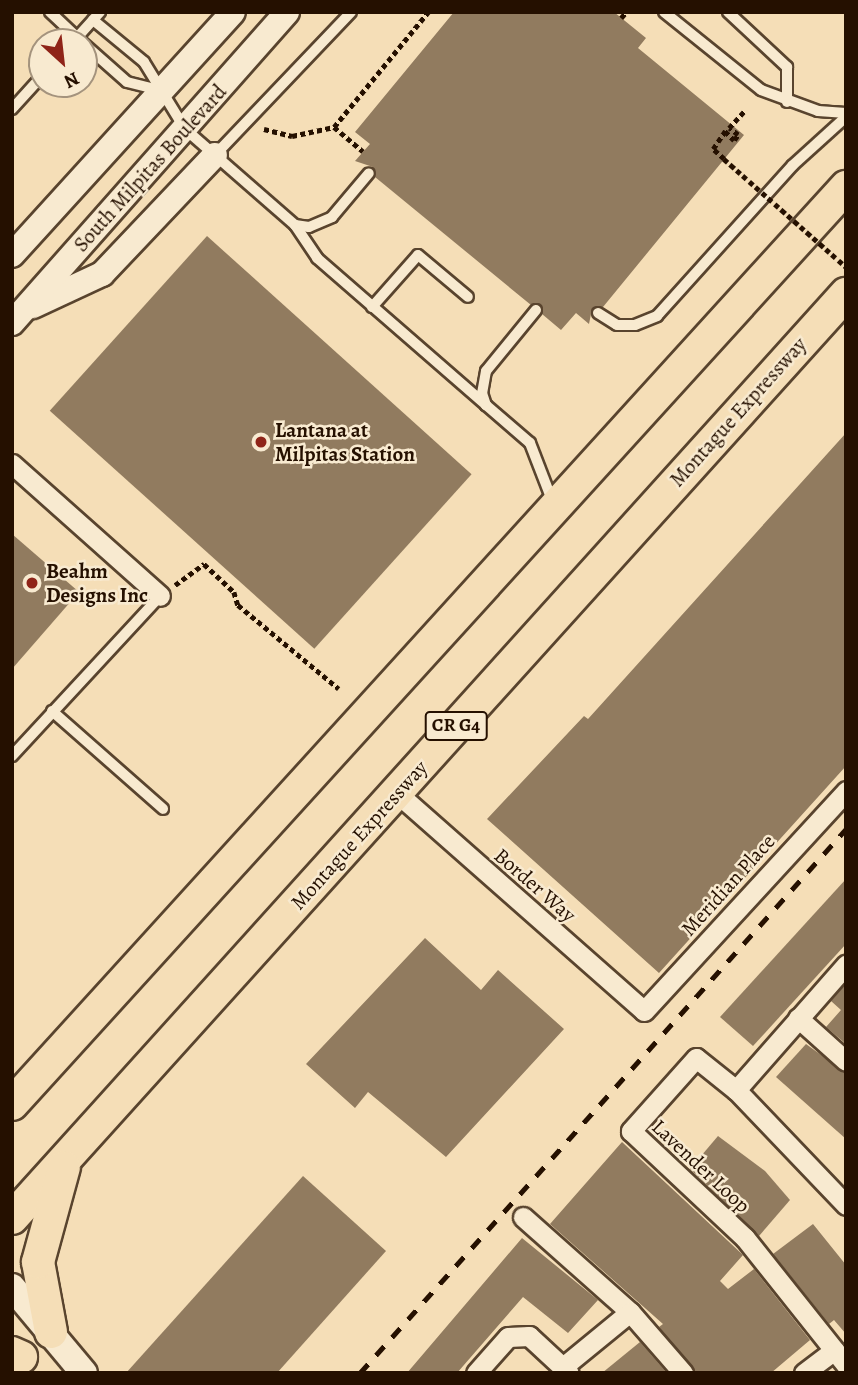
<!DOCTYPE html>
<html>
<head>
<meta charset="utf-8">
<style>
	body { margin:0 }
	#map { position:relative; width:858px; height:1385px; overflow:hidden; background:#f5deb7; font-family:Alegreya,serif }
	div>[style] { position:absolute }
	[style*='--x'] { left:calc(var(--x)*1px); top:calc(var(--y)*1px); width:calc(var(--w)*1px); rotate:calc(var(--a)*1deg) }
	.building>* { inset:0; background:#917b5f; transform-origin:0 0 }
	.path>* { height:4.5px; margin-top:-2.25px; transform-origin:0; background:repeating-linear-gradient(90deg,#251000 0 5px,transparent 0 8.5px) }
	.roads { filter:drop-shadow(2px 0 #59442e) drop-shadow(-2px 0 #59442e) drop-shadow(0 2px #59442e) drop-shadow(0 -2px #59442e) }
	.service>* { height:10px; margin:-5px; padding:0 5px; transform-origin:5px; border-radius:5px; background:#f8ead0 }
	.minor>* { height:19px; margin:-9.5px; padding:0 9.5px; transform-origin:9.5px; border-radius:9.5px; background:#f8ead0 }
	.tertiary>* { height:24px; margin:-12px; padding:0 12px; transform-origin:12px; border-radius:12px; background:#f8ead0 }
	.secondary>* { height:26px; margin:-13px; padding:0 13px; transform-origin:13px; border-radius:13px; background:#f8ead0 }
	.trunk>* { height:32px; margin:-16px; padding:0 16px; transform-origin:16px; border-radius:16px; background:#f5deb7 }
	.rail>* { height:5px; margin-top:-2.5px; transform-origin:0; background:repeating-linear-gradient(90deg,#251000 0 12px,transparent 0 24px) }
	.path-bridge>* { height:4.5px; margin-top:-2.25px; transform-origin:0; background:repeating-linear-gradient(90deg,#251000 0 5px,transparent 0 8.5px) }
	.dots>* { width:19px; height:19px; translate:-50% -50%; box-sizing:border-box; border:4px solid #f8ead0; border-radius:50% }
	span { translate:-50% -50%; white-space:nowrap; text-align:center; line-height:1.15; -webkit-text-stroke:5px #f8ead0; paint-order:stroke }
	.shield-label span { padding:2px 5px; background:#f8ead0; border:2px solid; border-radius:5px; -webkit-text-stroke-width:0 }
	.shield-label { font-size:19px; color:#251000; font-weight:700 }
	.street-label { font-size:21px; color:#251000 }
	.poi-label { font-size:21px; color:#251000; font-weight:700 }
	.left { translate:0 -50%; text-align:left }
	.frame { position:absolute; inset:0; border:14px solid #251000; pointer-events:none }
	.north { position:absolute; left:28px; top:28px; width:70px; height:70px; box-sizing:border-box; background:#f8ead0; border:2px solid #a4937d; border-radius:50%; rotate:153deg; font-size:19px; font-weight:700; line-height:28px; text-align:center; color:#251000 }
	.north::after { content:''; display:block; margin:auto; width:24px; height:32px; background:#8f2418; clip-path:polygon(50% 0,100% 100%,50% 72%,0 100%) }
</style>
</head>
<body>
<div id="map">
	<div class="building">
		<i style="clip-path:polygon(454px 12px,614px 12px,646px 38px,638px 48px,744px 135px,603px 307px,592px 309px,589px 324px,576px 313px,561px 330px,542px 314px,541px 305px,531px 305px,375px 177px,373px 167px,355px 161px,370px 144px,355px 132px)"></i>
		<i style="left:207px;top:236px;width:356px;height:235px;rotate:42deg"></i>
		<i style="clip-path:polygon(846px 433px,846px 766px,659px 973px,487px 819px,584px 716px,588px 719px)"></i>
		<i style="clip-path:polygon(12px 534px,79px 592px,12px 669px)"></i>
		<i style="clip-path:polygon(846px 879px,846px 944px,753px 1046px,720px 1017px)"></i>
		<i style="clip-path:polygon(425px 938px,481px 990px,498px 970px,564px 1029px,446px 1157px,368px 1092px,355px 1108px,306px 1064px)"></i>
		<i style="clip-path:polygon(844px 986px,846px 987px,846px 1044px,826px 1027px,841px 1010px,831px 1001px)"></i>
		<i style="clip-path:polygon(806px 1044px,846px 1073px,846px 1139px,776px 1077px)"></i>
		<i style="clip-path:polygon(718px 1136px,765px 1171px,790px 1200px,759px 1236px,690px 1169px)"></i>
		<i style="clip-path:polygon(622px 1142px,743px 1255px,720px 1281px,728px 1289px,754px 1269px,810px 1340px,771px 1373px,695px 1373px,659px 1327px,663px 1324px,550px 1224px)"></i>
		<i style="clip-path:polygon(303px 1176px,386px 1251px,277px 1373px,126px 1373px)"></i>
		<i style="clip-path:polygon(813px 1224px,846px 1265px,846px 1334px,834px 1320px,829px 1324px,773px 1254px)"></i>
		<i style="clip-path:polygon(522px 1238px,598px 1300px,568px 1333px,523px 1297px,457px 1373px,407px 1373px)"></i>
		<i style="clip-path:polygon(640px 1342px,667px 1373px,602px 1373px)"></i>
	</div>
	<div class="path">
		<i style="--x:621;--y:18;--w:8;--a:-50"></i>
		<i style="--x:334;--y:127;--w:38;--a:40"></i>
		<i style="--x:264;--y:129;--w:29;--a:14"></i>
		<i style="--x:292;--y:136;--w:43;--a:-12.1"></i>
		<i style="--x:334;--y:127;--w:149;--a:-50.7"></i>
		<i style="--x:724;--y:159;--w:15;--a:-138"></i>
		<i style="--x:713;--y:149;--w:22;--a:-56"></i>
		<i style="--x:725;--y:131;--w:13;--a:45"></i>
		<i style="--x:734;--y:140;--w:6;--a:-51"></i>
		<i style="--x:738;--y:135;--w:11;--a:-142"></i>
		<i style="--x:729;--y:128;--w:25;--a:-48"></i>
		<i style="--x:175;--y:585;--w:36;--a:-36"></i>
		<i style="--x:204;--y:564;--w:41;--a:43"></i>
		<i style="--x:234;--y:592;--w:14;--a:73"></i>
		<i style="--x:238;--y:605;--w:131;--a:39.7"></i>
	</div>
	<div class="roads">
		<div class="service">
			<i style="--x:50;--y:12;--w:44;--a:43.2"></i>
			<i style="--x:664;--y:12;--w:124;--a:38.8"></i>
			<i style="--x:761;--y:90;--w:61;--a:20.2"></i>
			<i style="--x:818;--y:111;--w:28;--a:4"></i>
			<i style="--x:728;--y:12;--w:81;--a:43"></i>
			<i style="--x:787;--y:67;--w:35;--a:90"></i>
			<i style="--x:93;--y:20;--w:66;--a:39.5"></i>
			<i style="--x:144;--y:62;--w:79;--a:58.5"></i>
			<i style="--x:185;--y:129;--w:146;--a:41.1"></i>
			<i style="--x:295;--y:225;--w:14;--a:8"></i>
			<i style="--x:309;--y:227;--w:25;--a:-23"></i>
			<i style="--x:332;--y:217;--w:57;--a:-49.9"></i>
			<i style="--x:74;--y:41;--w:39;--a:-48"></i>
			<i style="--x:84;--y:44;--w:57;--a:41.5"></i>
			<i style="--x:127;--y:82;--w:32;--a:14"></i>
			<i style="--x:12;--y:109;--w:45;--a:-47.7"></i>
			<i style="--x:215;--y:155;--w:197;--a:-46.4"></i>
			<i style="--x:295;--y:225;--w:40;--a:56"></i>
			<i style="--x:317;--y:258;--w:224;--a:41"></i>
			<i style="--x:372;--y:307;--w:69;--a:-48.5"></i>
			<i style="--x:418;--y:255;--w:65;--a:40"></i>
			<i style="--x:536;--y:310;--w:79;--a:129.3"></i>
			<i style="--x:486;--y:371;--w:22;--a:100"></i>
			<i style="--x:482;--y:393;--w:13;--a:72"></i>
			<i style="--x:486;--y:405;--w:58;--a:40.8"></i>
			<i style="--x:530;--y:443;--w:61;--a:68.9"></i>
			<i style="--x:598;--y:313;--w:22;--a:32"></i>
			<i style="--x:617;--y:325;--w:18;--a:0"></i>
			<i style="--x:635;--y:325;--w:24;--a:-22"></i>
			<i style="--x:657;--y:316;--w:203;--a:-48"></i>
			<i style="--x:793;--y:165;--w:72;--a:-42.2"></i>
			<i style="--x:52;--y:711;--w:148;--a:41.4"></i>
			<i style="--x:12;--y:756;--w:218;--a:-47.2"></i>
		</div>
		<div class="minor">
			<i style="--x:12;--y:464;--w:198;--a:41.7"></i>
			<i style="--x:397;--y:793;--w:329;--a:41.4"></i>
			<i style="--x:644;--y:1011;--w:299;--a:-47.4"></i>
			<i style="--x:798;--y:1018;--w:64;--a:41.9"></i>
			<i style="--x:736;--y:1090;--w:167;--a:-48.7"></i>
			<i style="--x:846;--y:1205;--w:159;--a:-133.7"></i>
			<i style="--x:736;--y:1090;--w:51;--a:-141.3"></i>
			<i style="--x:696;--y:1058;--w:98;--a:131.7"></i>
			<i style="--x:631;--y:1131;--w:156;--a:43.2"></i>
			<i style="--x:745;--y:1238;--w:162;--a:51.5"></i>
			<i style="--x:523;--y:1217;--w:143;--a:41.6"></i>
			<i style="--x:630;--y:1312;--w:81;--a:49"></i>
			<i style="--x:564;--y:1366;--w:85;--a:-39.3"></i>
			<i style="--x:476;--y:1373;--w:48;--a:-48.4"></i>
			<i style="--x:508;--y:1337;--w:21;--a:-3"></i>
			<i style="--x:529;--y:1336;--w:54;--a:42.8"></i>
			<i style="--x:804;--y:1373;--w:38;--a:-37"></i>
		</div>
		<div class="tertiary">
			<i style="--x:12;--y:255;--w:328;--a:-47.7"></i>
			<i style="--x:33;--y:306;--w:76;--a:-24.9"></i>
			<i style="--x:102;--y:274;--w:164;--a:-46.5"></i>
			<i style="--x:12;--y:323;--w:415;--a:-48.5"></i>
		</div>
		<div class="secondary">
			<i style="--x:12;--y:1287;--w:112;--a:50.1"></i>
		</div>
		<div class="trunk">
			<i style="--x:12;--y:1104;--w:1240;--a:-47.71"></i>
			<i style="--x:12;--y:1218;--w:1245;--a:-47.93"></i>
			<i style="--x:51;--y:1332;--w:71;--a:-100.5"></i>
			<i style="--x:38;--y:1262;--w:98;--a:-74.7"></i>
			<i style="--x:12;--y:1353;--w:10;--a:24"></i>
		</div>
	</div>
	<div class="rail">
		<i style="--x:360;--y:1373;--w:729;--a:-48.22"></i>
	</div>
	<div class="path-bridge">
		<i style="--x:724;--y:159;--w:163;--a:41.5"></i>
	</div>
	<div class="dots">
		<i style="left:261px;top:442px;background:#8f2418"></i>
		<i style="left:32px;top:583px;background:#8f2418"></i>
	</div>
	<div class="shield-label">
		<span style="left:456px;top:726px">CR G4</span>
	</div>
	<div class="street-label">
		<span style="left:150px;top:168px;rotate:-48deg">South Milpitas Boulevard</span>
		<span style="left:738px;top:412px;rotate:-48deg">Montague Expressway</span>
		<span style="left:359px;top:835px;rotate:-48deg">Montague Expressway</span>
		<span style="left:535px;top:885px;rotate:41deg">Border Way</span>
		<span style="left:728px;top:885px;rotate:-48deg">Meridian Place</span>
		<span style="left:701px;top:1166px;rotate:43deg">Lavender Loop</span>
	</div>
	<div class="poi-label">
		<span class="left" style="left:275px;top:442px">Lantana at<br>Milpitas Station</span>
		<span class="left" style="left:46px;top:583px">Beahm<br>Designs Inc</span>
	</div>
	<div class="frame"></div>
	<div class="north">N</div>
</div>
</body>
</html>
